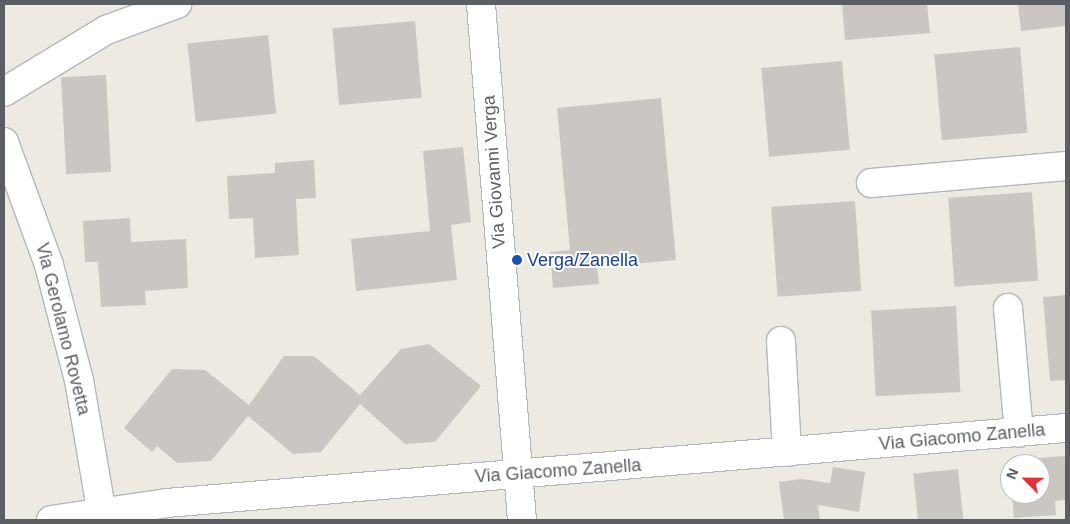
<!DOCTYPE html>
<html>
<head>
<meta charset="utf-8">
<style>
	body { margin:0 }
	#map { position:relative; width:1070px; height:524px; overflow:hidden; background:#edeae2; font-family:Arial,sans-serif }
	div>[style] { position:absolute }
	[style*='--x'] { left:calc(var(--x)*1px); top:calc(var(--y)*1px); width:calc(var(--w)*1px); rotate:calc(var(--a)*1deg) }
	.building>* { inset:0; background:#cac7c2; transform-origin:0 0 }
	.roads { filter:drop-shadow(1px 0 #b3b6ba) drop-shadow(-1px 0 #b3b6ba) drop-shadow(0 1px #b3b6ba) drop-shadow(0 -1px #b3b6ba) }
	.minor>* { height:28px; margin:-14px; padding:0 14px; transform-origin:14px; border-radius:14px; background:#fff }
	.dots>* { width:14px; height:14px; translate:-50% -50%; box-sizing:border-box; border:2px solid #fff; border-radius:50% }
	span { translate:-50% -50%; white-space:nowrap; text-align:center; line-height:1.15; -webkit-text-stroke:4px #fff; paint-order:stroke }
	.street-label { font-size:18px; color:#5b5f63 }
	.transit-label { font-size:18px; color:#164399 }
	.left { translate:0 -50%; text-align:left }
	.frame { position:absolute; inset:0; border:5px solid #5b5f63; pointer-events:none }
	.north { position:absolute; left:1000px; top:454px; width:50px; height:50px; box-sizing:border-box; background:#fff; border:1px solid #bdbfc1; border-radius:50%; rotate:293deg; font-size:14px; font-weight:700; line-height:20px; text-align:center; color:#5b5f63 }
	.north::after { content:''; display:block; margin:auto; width:18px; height:22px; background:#e62f37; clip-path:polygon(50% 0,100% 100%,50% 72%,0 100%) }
</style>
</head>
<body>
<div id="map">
	<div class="building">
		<i style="clip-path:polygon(842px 4px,927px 4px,930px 33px,845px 40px)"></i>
		<i style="clip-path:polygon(1018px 4px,1066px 4px,1066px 26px,1021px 31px)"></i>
		<i style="left:415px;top:21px;width:77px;height:83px;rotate:85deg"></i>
		<i style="left:268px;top:35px;width:79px;height:81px;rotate:84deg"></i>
		<i style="left:1020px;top:47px;width:86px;height:86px;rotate:85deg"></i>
		<i style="left:842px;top:61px;width:89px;height:81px;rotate:85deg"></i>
		<i style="left:106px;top:75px;width:97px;height:45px;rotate:87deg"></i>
		<i style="clip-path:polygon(661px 98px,676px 260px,597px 267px,599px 284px,553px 288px,550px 252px,570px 250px,557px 108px)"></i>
		<i style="clip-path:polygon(463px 147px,471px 222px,451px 225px,457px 280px,356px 291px,351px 239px,430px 231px,423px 151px)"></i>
		<i style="clip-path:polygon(314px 160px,316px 198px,296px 199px,299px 255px,255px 258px,253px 218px,229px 219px,227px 176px,275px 173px,275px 163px)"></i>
		<i style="left:1032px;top:192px;width:89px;height:84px;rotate:86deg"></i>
		<i style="left:855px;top:201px;width:90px;height:84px;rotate:86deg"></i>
		<i style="clip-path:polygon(130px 218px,131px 242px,186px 239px,188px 288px,145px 291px,146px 305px,101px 307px,98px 262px,85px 262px,83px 221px)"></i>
		<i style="clip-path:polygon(1066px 295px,1066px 380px,1050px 381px,1043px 297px)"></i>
		<i style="left:956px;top:306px;width:86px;height:85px;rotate:87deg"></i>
		<i style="clip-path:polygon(429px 344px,481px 386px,435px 442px,405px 444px,360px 404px,321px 452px,293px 454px,248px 416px,211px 461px,177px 463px,157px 446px,152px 452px,124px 428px,172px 369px,205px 370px,249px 405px,284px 356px,314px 356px,360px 395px,401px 349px)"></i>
		<i style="clip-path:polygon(1066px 456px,1066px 500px,1055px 501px,1056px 515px,1014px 518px,1012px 494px,1040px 494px,1040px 464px,1010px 464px,1010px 468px,1009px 460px)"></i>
		<i style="clip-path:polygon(833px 467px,865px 472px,859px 512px,818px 505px,820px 520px,784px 520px,779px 482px,802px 479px,830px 483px)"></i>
		<i style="left:958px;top:469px;width:51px;height:45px;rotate:84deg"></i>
	</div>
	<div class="roads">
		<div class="minor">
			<i style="--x:481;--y:4;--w:518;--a:85.46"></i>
			<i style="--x:4;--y:92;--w:119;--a:-31.3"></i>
			<i style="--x:106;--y:30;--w:76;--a:-20.1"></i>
			<i style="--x:4;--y:142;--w:131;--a:69.9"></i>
			<i style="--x:49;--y:265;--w:119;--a:75.4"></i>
			<i style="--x:79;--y:380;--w:142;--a:80.3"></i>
			<i style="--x:871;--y:183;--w:196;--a:-5"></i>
			<i style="--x:1008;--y:308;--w:125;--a:85"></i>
			<i style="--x:781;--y:341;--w:111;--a:86.9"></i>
			<i style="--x:51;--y:520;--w:117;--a:-8.3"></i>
			<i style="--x:167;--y:503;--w:902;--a:-4.77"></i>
		</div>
	</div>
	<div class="dots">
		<i style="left:517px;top:260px;background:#1a4fb4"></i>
	</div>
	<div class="street-label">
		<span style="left:494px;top:172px;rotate:-94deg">Via Giovanni Verga</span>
		<span style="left:63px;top:329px;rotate:76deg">Via Gerolamo Rovetta</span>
		<span style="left:962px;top:437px;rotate:-5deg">Via Giacomo Zanella</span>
		<span style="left:558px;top:471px;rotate:-4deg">Via Giacomo Zanella</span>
	</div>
	<div class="transit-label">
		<span class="left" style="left:527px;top:260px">Verga/Zanella</span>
	</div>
	<div class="frame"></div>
	<div class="north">N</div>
</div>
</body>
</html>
